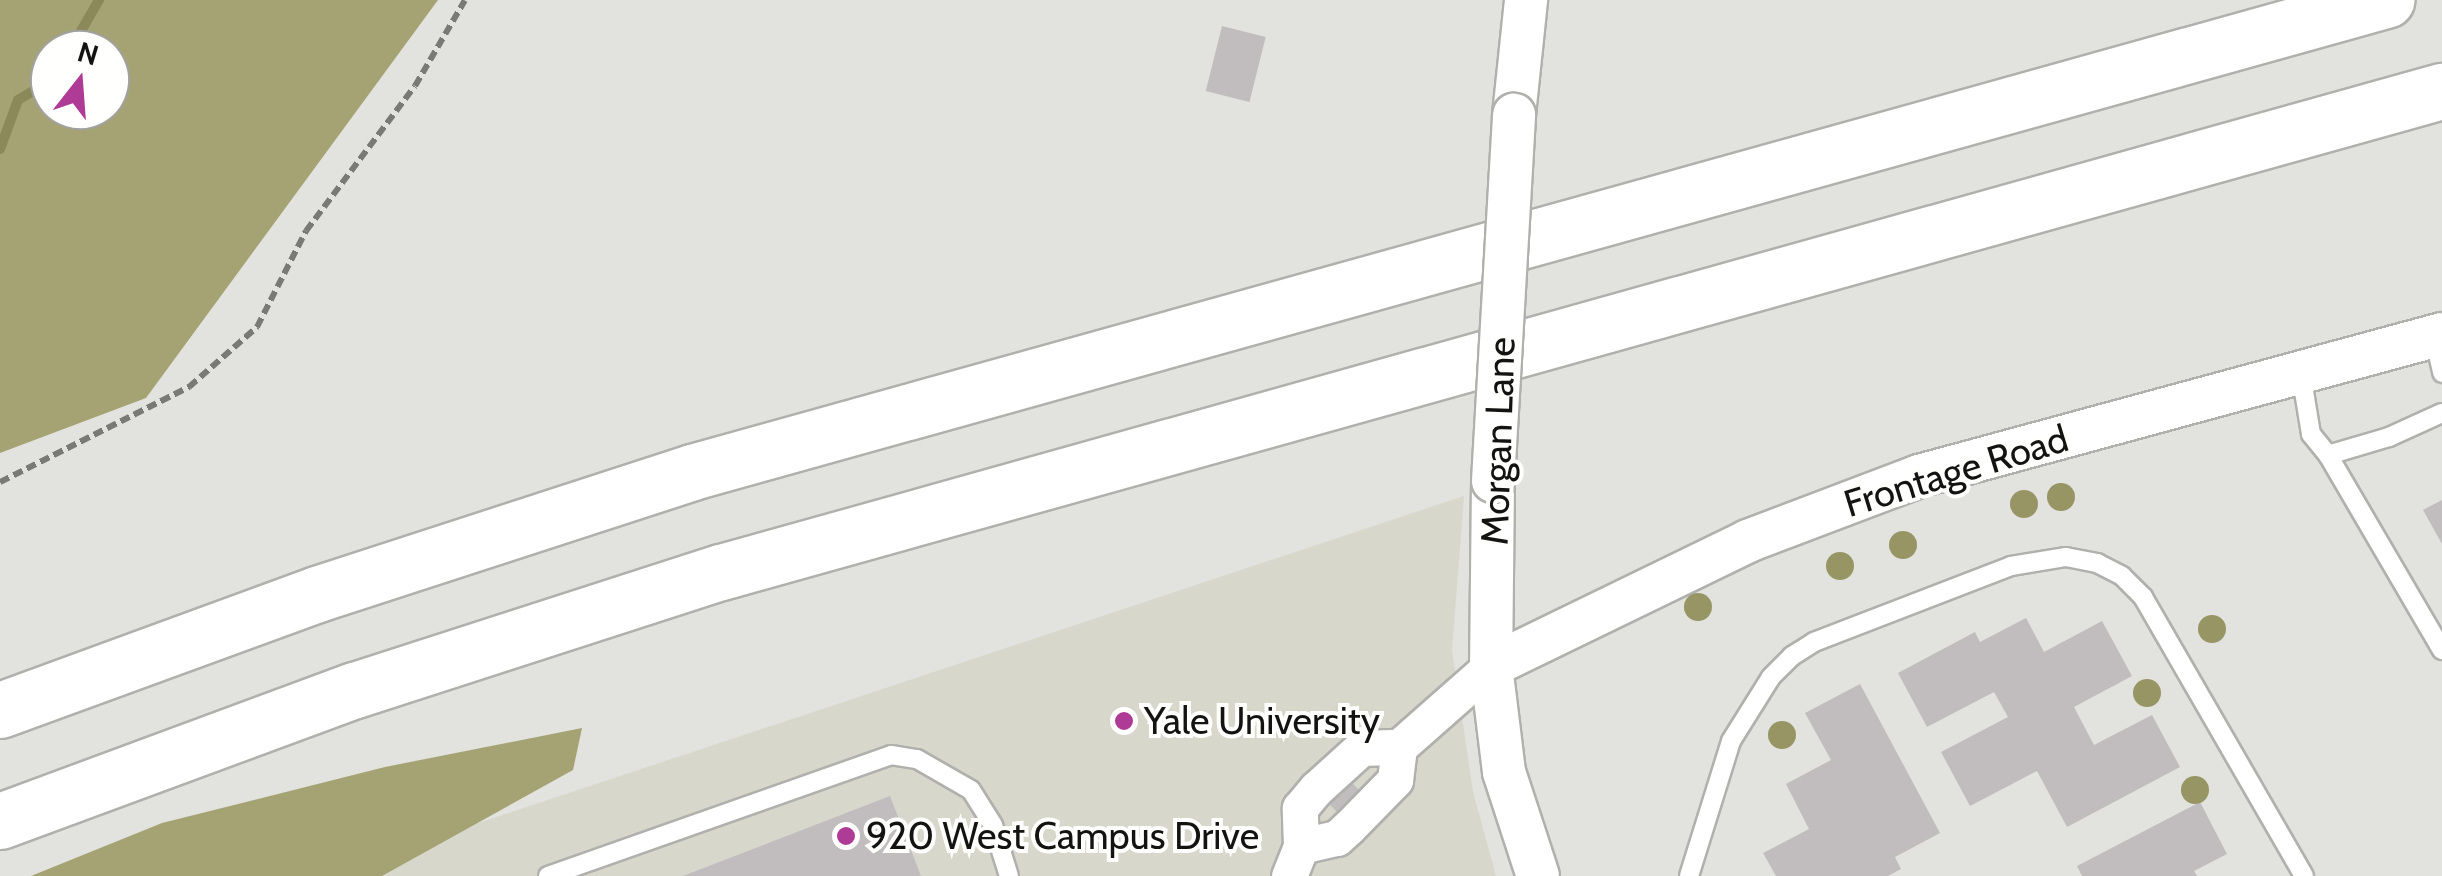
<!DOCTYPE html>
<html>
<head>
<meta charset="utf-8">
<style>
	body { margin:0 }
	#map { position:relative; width:2442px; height:876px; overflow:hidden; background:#e2e2de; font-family:Cabin,sans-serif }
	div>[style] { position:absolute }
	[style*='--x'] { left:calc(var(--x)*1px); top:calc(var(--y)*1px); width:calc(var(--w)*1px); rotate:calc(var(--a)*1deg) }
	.built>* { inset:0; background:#d7d7cc }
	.forest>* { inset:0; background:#a5a374 }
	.stream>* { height:10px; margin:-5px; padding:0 5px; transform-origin:5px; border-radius:5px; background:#8b895a }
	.building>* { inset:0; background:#c1bdbf; transform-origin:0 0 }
	.path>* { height:6px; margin-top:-3px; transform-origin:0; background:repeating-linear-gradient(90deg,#797976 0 10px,transparent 0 15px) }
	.roads { filter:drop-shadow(2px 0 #b0b0ad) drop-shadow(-2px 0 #b0b0ad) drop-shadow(0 2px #b0b0ad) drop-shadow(0 -2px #b0b0ad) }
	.service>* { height:18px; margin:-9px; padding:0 9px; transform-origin:9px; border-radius:9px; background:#fff }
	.minor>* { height:35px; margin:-17.5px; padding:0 17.5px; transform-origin:17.5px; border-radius:17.5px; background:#fff }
	.tertiary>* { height:42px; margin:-21px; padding:0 21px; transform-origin:21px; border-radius:21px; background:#fff }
	.motorway>* { height:55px; margin:-27.5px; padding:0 27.5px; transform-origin:27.5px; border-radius:27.5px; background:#fff }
	.bridges { filter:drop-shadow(2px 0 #b0b0ad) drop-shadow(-2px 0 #b0b0ad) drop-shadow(0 2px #b0b0ad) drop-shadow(0 -2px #b0b0ad) }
	.tertiary-bridge>* { height:42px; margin:-21px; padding:0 21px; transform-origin:21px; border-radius:21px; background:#fff }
	.trees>* { width:28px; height:28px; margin:-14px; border-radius:50%; background:#979564 }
	.dots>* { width:28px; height:28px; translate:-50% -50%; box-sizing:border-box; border:5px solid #fffffe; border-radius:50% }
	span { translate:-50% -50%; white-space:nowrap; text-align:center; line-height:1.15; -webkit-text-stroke:8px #fffffe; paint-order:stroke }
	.street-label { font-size:38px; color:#131311 }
	.poi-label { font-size:38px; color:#131311 }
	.left { translate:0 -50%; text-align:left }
	.north { position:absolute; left:30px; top:30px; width:100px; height:100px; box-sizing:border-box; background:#fffffe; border:2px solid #a1a19f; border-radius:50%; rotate:17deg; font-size:28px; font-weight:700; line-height:40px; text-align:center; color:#131311 }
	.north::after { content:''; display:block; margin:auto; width:35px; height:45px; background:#ae3b96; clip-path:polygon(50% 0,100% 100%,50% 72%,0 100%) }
</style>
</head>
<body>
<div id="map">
	<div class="built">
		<i style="clip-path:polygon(1464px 496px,1452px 650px,1473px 792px,1496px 876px,319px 876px)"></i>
	</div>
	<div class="forest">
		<i style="clip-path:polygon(evenodd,0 0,438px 0,146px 398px,0 453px,0 0,110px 50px,110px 110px,50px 110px,50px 50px,110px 50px)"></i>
		<i style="clip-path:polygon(582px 728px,573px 770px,382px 876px,31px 876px,162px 823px,385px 767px)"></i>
	</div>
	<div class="stream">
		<i style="--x:70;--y:50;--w:58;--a:-59.9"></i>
		<i style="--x:0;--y:149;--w:52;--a:-69.8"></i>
		<i style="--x:18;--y:100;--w:37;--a:-31"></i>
	</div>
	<div class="building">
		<i style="left:1222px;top:26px;width:45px;height:67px;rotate:14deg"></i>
		<i style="clip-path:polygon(2442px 500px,2442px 544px,2423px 510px)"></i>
		<i style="clip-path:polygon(2026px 618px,2044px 652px,2102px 621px,2132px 676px,2074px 707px,2094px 745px,2152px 715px,2180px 767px,2067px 827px,2037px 771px,1970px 806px,1941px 752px,2008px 717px,1994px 692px,1927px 727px,1898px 673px,1975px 632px,1980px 642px)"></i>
		<i style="clip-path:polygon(1860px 684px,1940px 833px,1895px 857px,1901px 869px,1888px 876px,1776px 876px,1763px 853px,1809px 829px,1786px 784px,1831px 760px,1805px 713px)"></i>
		<i style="left:1348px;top:779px;width:18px;height:31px;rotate:45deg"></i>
		<i style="clip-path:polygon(890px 796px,921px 876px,683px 876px)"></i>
		<i style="clip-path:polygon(2200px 802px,2227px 854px,2194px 871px,2197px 876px,2082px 876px,2077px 866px)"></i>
	</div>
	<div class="path">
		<i style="--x:0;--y:482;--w:212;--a:-26.7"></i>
		<i style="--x:189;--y:387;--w:91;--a:-41.4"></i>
		<i style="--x:257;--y:327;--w:108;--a:-63"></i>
		<i style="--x:306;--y:231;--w:181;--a:-53.1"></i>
		<i style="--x:415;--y:86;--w:99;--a:-59.8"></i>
	</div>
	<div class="roads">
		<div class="service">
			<i style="--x:2434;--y:337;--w:37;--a:77"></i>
			<i style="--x:2301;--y:373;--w:62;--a:80.7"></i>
			<i style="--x:2311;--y:434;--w:27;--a:51"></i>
			<i style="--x:2328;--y:455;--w:64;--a:-16.4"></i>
			<i style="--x:2389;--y:437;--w:58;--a:-24.4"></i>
			<i style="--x:2328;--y:455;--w:226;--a:59.7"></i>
			<i style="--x:548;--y:876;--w:364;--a:-19.4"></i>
			<i style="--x:891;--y:755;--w:26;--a:9"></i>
			<i style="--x:917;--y:759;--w:62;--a:29.9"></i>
			<i style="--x:971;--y:790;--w:41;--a:57.8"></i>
			<i style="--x:993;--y:825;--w:53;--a:72.6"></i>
			<i style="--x:1689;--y:876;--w:141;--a:-72.7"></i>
			<i style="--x:1731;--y:741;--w:75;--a:-58"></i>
			<i style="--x:1771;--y:677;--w:30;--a:-45"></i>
			<i style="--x:1792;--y:656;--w:26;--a:-32"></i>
			<i style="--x:1814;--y:642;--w:211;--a:-21.1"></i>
			<i style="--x:2011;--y:566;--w:56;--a:-9.3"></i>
			<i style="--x:2066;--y:557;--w:32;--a:11"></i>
			<i style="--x:2097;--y:563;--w:28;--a:27"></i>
			<i style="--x:2122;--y:576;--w:30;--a:45"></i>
			<i style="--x:2143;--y:597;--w:322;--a:60"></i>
		</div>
		<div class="minor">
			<i style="--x:1301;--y:846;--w:37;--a:-13"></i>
			<i style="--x:1337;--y:838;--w:16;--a:-43"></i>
			<i style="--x:1349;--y:827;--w:66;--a:-45.6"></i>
			<i style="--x:1395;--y:780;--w:33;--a:-83"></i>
			<i style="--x:1289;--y:876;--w:32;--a:-68"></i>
			<i style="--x:1301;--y:846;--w:38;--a:-92"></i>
			<i style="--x:1300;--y:808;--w:25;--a:-50"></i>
			<i style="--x:1316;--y:789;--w:61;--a:-42.3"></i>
			<i style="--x:1361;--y:748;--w:38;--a:-2"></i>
			<i style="--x:1399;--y:747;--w:123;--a:-41.4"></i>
		</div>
		<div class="tertiary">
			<i style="--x:1514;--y:115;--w:116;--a:-84"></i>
			<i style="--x:1493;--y:481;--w:185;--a:90.6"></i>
			<i style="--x:1491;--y:666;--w:107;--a:83"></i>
			<i style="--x:1504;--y:772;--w:109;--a:71.9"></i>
			<i style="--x:1491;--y:666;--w:286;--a:-25.9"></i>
			<i style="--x:1748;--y:541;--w:183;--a:-20.8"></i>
			<i style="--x:1919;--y:476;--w:542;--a:-15.19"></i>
		</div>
		<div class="motorway">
			<i style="--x:0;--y:710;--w:338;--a:-20.1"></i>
			<i style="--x:317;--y:594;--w:394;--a:-18"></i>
			<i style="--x:692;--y:472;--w:1759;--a:-15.57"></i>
			<i style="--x:0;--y:821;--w:378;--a:-20.3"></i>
			<i style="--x:355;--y:690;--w:385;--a:-17.9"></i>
			<i style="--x:721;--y:572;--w:1787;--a:-15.62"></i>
		</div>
	</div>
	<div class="bridges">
		<div class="tertiary-bridge">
			<i style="--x:1493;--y:481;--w:367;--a:-86.7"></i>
		</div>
	</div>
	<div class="trees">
		<i style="left:2061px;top:497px"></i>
		<i style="left:2024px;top:504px"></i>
		<i style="left:1903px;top:545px"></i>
		<i style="left:1840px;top:566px"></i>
		<i style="left:1698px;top:607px"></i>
		<i style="left:2212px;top:629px"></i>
		<i style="left:2147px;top:693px"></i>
		<i style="left:1782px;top:735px"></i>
		<i style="left:2195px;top:790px"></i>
	</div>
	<div class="dots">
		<i style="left:1124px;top:721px;background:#ae3b96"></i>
		<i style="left:846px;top:836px;background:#ae3b96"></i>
	</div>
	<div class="street-label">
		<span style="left:1498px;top:441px;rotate:-88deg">Morgan Lane</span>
		<span style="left:1956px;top:471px;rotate:-17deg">Frontage Road</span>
	</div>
	<div class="poi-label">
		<span class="left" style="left:1144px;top:721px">Yale University</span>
		<span class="left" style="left:866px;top:836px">920 West Campus Drive</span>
	</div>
	<div class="north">N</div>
</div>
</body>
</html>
